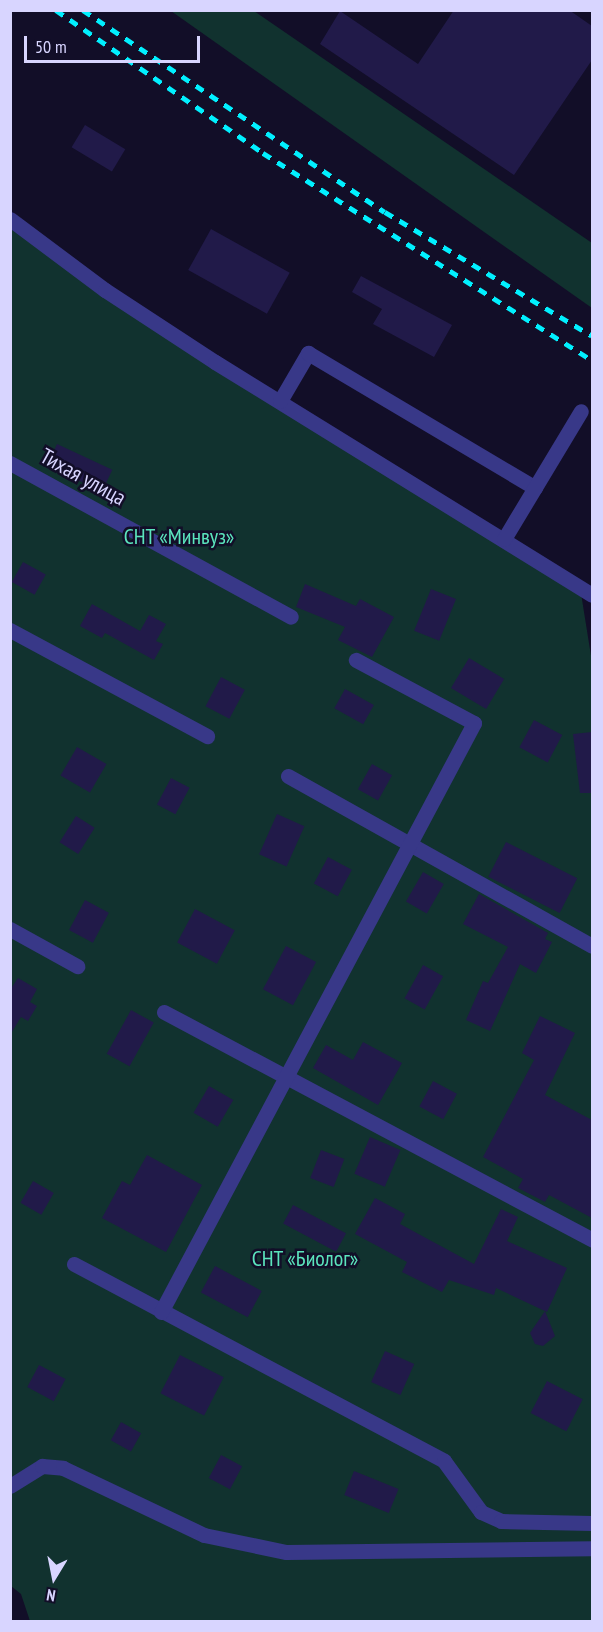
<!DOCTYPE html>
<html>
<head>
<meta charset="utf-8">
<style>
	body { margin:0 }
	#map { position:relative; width:603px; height:1632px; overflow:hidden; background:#120e28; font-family:"PT Sans Narrow",sans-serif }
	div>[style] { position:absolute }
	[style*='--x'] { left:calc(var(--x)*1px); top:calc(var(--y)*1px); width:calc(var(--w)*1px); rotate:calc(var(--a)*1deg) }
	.green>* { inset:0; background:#11322f }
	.building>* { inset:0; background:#211a49; transform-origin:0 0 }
	.minor>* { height:15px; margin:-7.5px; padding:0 7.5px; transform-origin:7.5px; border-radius:7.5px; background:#383888 }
	.rail>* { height:4.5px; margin-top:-2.25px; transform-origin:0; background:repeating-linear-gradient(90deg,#01f0ff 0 9px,transparent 0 17px) }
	span { translate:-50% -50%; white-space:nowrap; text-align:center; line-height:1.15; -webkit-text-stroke:5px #120e28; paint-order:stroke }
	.street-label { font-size:22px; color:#d8d5ff }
	.park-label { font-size:22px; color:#5be5bd }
	.frame { position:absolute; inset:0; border:12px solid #d8d5ff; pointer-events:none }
	.north { position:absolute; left:24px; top:1548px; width:60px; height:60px; -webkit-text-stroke:4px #120e28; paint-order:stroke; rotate:190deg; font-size:16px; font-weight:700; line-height:24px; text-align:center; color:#d8d5ff }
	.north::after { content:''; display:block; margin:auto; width:21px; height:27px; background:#d8d5ff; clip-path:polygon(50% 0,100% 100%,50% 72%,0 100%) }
	.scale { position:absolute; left:24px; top:36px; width:176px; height:27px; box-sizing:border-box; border:3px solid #d8d5ff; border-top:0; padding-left:8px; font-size:18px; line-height:21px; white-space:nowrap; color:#d8d5ff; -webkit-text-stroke:4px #120e28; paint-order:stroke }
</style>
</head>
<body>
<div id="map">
	<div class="green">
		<i style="clip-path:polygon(171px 11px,254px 11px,592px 243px,592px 308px)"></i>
		<i style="clip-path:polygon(10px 219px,105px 290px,580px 587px,592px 662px,592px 1621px,30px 1621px,21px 1594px,11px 1586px)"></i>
	</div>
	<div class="building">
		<i style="clip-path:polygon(454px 10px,569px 10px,592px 26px,592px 60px,514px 175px,320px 44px,340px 11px,418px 64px)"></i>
		<i style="left:85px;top:125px;width:47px;height:26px;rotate:31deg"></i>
		<i style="left:211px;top:229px;width:90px;height:47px;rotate:29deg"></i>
		<i style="clip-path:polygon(361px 276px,452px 325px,434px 357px,373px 324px,382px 309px,352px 292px)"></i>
		<i style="left:57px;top:444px;width:61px;height:24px;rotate:25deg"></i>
		<i style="left:23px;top:562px;width:26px;height:23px;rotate:29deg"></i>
		<i style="clip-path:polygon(305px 584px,356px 606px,360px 599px,394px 617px,372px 657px,338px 640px,345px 627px,296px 607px)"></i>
		<i style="left:431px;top:589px;width:27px;height:45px;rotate:22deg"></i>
		<i style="clip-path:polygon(92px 604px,140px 631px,149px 615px,166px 624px,156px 641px,163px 644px,154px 660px,105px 633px,102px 638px,80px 626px)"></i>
		<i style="left:469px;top:658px;width:41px;height:35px;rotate:31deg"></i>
		<i style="left:221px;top:677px;width:27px;height:33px;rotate:28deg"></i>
		<i style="left:345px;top:689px;width:33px;height:22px;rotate:29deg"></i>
		<i style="left:534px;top:720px;width:32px;height:31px;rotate:28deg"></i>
		<i style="clip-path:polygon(592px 732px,592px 793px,580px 793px,573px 734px)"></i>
		<i style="left:77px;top:747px;width:34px;height:33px;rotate:30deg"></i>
		<i style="left:372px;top:764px;width:23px;height:29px;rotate:29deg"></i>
		<i style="left:171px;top:778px;width:21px;height:30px;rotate:28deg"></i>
		<i style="left:277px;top:814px;width:30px;height:44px;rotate:24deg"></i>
		<i style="left:76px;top:816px;width:22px;height:31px;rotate:32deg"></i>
		<i style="left:506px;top:842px;width:80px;height:39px;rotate:27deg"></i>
		<i style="left:328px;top:857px;width:27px;height:30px;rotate:28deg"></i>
		<i style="left:423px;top:872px;width:24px;height:34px;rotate:30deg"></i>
		<i style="clip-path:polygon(479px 894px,548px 933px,545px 939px,552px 942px,536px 973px,520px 964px,490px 1031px,466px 1020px,483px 981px,488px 983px,508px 947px,463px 924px)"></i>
		<i style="left:85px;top:900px;width:27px;height:34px;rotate:28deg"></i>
		<i style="left:195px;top:909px;width:45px;height:38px;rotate:28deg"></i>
		<i style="left:286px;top:946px;width:34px;height:49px;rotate:28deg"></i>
		<i style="left:423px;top:965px;width:23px;height:38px;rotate:29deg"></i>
		<i style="clip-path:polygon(18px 978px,37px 989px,30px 1002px,37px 1006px,28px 1021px,21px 1017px,10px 1035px,10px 990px)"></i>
		<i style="left:131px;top:1010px;width:26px;height:50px;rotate:29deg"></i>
		<i style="clip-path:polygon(540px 1016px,575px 1033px,545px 1095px,592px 1120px,592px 1218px,549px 1195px,545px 1202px,518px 1188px,523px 1179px,483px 1157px,534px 1060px,522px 1053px)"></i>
		<i style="clip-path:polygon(363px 1042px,402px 1063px,378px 1105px,313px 1068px,326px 1045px,353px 1060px)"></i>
		<i style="left:433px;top:1081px;width:27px;height:29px;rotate:28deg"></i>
		<i style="left:209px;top:1086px;width:28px;height:31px;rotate:30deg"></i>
		<i style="left:370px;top:1137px;width:33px;height:40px;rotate:23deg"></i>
		<i style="left:321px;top:1150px;width:25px;height:30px;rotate:21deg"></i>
		<i style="clip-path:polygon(147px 1155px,202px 1185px,166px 1252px,102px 1218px,122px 1181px,130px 1185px)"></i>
		<i style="left:33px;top:1181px;width:24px;height:25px;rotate:30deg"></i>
		<i style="clip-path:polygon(375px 1198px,405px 1214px,400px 1224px,474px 1264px,501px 1209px,518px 1217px,507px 1241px,567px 1268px,547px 1312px,496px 1288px,494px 1295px,449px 1280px,442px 1292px,402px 1272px,407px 1262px,355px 1234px)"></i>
		<i style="left:293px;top:1205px;width:60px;height:21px;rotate:28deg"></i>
		<i style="left:215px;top:1266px;width:53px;height:30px;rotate:28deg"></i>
		<i style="clip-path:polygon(545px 1311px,555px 1336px,543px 1346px,535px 1344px,530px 1333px)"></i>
		<i style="left:385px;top:1351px;width:32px;height:34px;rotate:24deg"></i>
		<i style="left:180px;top:1355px;width:49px;height:43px;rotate:27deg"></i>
		<i style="left:39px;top:1365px;width:30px;height:25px;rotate:28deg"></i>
		<i style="left:547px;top:1381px;width:40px;height:36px;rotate:27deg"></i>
		<i style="left:121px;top:1422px;width:23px;height:21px;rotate:29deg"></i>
		<i style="left:221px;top:1455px;width:24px;height:26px;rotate:28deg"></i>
		<i style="left:354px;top:1471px;width:48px;height:26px;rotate:22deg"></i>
	</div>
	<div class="minor">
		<i style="--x:10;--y:219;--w:119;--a:36.8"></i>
		<i style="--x:105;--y:290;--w:131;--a:33.2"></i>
		<i style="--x:215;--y:362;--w:443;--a:31.7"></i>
		<i style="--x:280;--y:401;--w:56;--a:-59.7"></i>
		<i style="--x:308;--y:353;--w:264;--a:30.7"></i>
		<i style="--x:10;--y:463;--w:320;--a:28.7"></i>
		<i style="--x:504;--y:539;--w:149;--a:-59"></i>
		<i style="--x:10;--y:630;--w:224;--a:28.3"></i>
		<i style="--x:288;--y:776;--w:348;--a:29.2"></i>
		<i style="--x:10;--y:929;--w:77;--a:28.9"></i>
		<i style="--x:164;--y:1012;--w:485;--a:28"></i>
		<i style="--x:74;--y:1264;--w:419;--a:28"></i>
		<i style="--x:444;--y:1461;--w:63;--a:54"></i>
		<i style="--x:481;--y:1512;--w:22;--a:24"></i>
		<i style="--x:501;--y:1521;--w:91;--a:1.3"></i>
		<i style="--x:161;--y:1312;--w:667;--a:-62.01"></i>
		<i style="--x:474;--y:723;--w:134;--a:-151.9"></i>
		<i style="--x:10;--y:1486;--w:38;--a:-32"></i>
		<i style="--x:42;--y:1466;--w:21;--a:5"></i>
		<i style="--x:63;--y:1468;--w:156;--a:25.4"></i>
		<i style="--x:204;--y:1535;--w:84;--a:11.7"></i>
		<i style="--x:286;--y:1552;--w:306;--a:-0.7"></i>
	</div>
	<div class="rail">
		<i style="--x:56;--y:10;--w:252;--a:34.6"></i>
		<i style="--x:263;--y:153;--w:389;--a:32.2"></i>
		<i style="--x:83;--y:10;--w:363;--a:33.8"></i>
		<i style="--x:385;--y:212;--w:241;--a:30.9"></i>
	</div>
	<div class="street-label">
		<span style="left:83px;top:477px;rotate:29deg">Тихая улица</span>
	</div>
	<div class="park-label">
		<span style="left:179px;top:537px">СНТ «Минвуз»</span>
		<span style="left:305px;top:1259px">СНТ «Биолог»</span>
	</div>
	<div class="frame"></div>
	<div class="north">N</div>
	<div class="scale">50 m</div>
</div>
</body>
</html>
